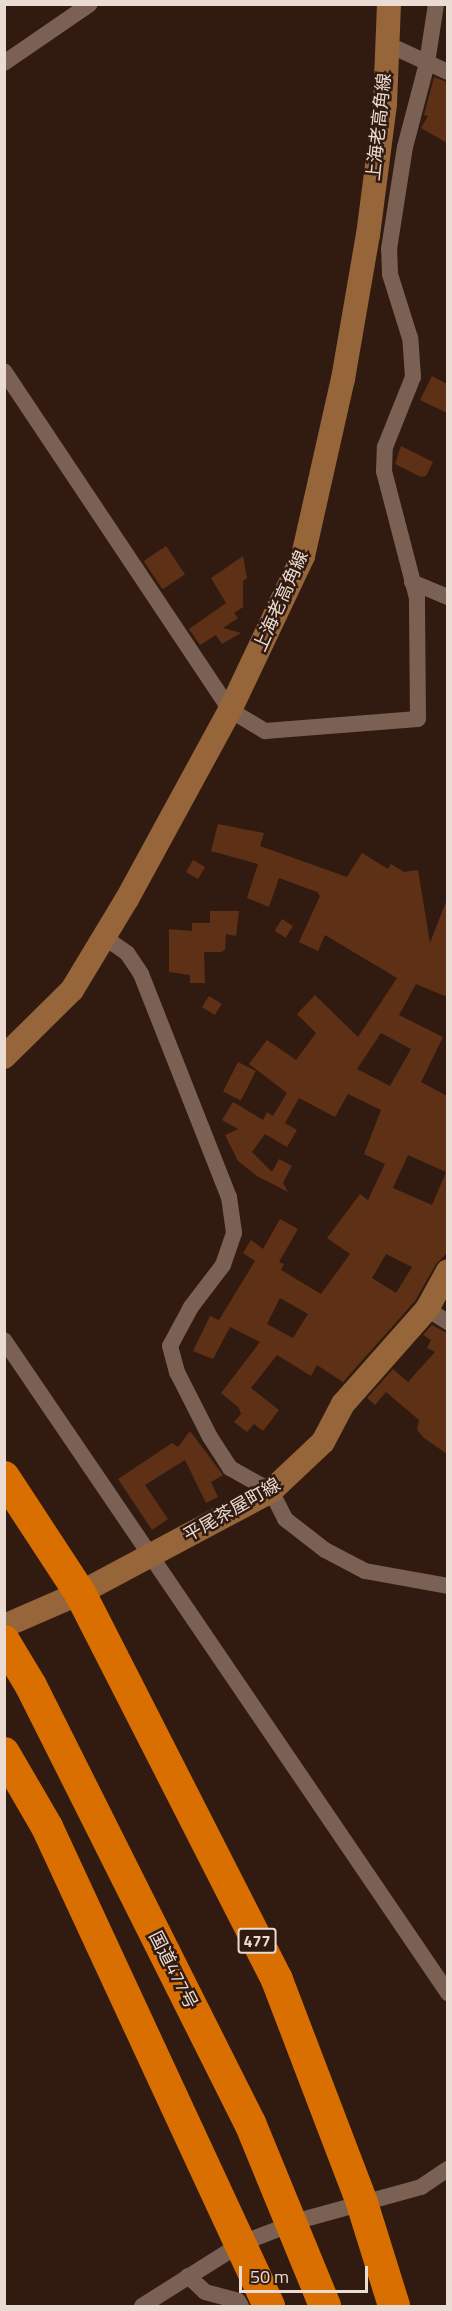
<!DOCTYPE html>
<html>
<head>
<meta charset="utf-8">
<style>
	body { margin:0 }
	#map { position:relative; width:452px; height:2311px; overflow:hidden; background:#311b10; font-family:"Titillium Web","Noto Sans JP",sans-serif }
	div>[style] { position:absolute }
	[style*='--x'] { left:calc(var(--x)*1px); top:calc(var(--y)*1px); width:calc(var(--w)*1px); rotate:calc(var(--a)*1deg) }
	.building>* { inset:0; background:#5e3016; transform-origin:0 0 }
	.street>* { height:16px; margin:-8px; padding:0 8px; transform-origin:8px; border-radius:8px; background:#7a6153 }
	.secondary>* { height:24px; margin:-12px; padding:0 12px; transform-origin:12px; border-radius:12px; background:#96653a }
	.highway>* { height:32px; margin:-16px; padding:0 16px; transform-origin:16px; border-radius:16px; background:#d86f00 }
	span { translate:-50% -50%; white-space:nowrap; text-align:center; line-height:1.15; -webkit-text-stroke:5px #311b10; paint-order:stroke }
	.shield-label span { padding:2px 4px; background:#311b10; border:2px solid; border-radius:4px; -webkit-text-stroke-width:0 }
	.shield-label { font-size:16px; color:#eadbd3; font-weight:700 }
	.street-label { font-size:18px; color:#eadbd3 }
	.frame { position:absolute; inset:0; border:6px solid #eadbd3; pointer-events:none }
	.scale { position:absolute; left:239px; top:2266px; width:129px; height:27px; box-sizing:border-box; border:3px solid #eadbd3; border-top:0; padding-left:8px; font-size:18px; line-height:21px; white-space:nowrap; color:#eadbd3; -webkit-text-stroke:4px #311b10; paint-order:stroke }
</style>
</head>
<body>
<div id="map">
	<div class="building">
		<i style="clip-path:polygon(434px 77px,447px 82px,447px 143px,421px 128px,428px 116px,424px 115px)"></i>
		<i style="clip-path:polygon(432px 376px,447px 384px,447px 413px,420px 400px)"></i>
		<i style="clip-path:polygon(401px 446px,433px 462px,426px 476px,421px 477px,395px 464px)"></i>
		<i style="left:166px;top:546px;width:34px;height:27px;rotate:56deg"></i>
		<i style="clip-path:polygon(243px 556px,247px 578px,243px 581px,243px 607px,234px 613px,238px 618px,223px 628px,241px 633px,222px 644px,216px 635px,200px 645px,189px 629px,226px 603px,211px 578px)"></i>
		<i style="clip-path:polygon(evenodd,218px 824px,264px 833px,260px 846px,347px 877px,362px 853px,388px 869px,391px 864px,404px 872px,418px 870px,430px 943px,447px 899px,447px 997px,416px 984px,399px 1015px,443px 1037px,421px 1082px,447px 1096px,447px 1253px,436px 1264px,415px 1301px,343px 1382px,317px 1365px,311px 1376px,277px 1355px,251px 1388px,279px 1410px,263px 1431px,254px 1424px,247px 1432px,234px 1422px,241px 1414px,239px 1408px,221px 1393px,260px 1342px,230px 1327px,213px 1359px,193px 1351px,210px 1316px,219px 1320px,255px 1261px,243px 1253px,251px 1240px,263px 1249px,280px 1219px,298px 1229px,279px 1262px,284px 1264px,281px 1270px,321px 1294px,350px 1254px,327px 1238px,360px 1194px,368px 1200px,385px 1164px,364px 1154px,381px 1110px,348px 1094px,335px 1117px,299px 1098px,285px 1123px,297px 1130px,287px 1147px,265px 1134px,252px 1152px,272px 1172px,279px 1159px,292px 1166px,283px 1183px,288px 1192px,257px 1176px,238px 1161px,225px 1135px,238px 1129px,222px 1120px,233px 1102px,263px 1120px,267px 1112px,273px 1116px,287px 1093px,249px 1064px,267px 1040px,296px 1060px,316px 1033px,297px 1014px,315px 995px,358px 1037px,397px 978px,325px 935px,318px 951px,299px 942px,320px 896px,317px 892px,279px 878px,269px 907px,247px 898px,258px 864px,211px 851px,218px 824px,381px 1033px,411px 1049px,390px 1086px,357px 1069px,381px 1033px,218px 824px,408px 1155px,446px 1172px,432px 1205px,393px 1188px,408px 1155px,218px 824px,386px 1254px,412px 1267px,396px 1293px,372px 1278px,386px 1254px,218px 824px,280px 1298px,308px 1314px,293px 1338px,267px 1324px,280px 1298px)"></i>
		<i style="left:193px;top:860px;width:14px;height:14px;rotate:30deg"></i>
		<i style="clip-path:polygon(210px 911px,239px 911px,236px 936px,226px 934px,225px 950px,221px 952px,204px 952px,205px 983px,190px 983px,190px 975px,169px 972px,169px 929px,192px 931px,192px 923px,210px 923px)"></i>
		<i style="left:282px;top:919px;width:13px;height:14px;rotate:32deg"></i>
		<i style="left:209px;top:996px;width:15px;height:13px;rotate:32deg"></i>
		<i style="left:238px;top:1062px;width:20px;height:33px;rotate:27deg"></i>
		<i style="clip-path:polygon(432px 1325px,447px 1333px,447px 1454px,424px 1438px,417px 1430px,419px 1420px,386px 1392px,375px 1405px,367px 1398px,393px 1369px,408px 1382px,435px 1352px,427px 1348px,431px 1340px,423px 1335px)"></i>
		<i style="clip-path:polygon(190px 1431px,223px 1475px,211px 1482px,218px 1497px,206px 1503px,185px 1460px,145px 1485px,168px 1519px,152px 1530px,118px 1479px,172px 1443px,178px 1447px)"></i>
	</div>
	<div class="street">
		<i style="--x:387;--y:44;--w:67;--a:24.7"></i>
		<i style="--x:4;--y:63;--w:104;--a:-34.5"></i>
		<i style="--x:4;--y:371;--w:407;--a:56.3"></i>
		<i style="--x:230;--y:710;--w:41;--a:31"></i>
		<i style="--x:265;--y:731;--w:153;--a:-4.5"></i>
		<i style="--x:418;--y:719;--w:121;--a:-90.5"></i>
		<i style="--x:417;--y:598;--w:131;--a:-104.6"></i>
		<i style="--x:384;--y:471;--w:24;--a:-88"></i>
		<i style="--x:385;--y:447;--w:75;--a:-68.2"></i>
		<i style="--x:413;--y:377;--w:39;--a:-94"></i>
		<i style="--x:410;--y:338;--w:67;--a:-107.4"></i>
		<i style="--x:390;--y:274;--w:25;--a:-92"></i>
		<i style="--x:389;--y:249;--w:103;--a:-81.1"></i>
		<i style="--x:405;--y:147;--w:87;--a:-75.3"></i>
		<i style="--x:427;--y:63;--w:60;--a:-81.3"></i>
		<i style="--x:412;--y:582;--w:39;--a:23"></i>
		<i style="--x:104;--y:937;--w:28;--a:35"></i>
		<i style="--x:127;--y:953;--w:25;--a:56"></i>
		<i style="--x:141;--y:974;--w:240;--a:68.5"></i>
		<i style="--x:229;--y:1197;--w:36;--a:82"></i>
		<i style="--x:234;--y:1233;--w:34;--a:109"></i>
		<i style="--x:223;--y:1265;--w:53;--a:127.3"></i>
		<i style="--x:191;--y:1307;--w:44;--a:118.3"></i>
		<i style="--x:170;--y:1346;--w:27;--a:75"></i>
		<i style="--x:177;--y:1372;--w:73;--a:63.1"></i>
		<i style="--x:210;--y:1437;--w:37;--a:57"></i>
		<i style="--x:230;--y:1468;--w:47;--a:29.3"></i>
		<i style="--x:271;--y:1491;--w:31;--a:63"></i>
		<i style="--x:285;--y:1519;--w:51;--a:37.8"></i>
		<i style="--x:325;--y:1550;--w:45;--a:27.7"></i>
		<i style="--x:365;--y:1571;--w:84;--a:10.2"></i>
		<i style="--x:427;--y:1309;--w:25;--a:32"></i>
		<i style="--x:4;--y:1340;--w:790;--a:55.79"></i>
		<i style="--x:188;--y:2276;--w:23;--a:43"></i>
		<i style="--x:205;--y:2292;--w:34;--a:15"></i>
		<i style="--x:238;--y:2301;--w:6;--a:59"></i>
		<i style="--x:142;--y:2306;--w:118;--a:-32.2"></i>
		<i style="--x:242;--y:2243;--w:67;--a:-20.9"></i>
		<i style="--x:305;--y:2219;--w:120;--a:-15.4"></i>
		<i style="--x:421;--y:2187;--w:32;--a:-34"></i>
	</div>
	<div class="secondary">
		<i style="--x:4;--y:1057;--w:95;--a:-44.6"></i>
		<i style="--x:72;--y:990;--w:106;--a:-58.9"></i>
		<i style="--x:127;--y:899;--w:215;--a:-61.4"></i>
		<i style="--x:230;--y:710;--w:170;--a:-64.6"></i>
		<i style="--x:303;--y:556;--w:181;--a:-77.3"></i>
		<i style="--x:343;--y:379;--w:146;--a:-80.2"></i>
		<i style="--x:368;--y:235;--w:132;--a:-82.6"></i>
		<i style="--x:385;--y:104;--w:100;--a:-87.7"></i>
		<i style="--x:4;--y:1626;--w:83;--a:-23.5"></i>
		<i style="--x:80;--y:1593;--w:217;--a:-28.1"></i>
		<i style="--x:271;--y:1491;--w:71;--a:-43.3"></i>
		<i style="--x:323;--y:1442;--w:43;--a:-62.2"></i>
		<i style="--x:343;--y:1404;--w:127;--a:-48.5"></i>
		<i style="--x:427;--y:1309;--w:43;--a:-61.1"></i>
	</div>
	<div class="highway">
		<i style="--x:4;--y:1477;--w:139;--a:56.8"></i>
		<i style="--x:80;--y:1593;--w:434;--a:63"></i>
		<i style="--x:277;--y:1980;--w:239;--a:69.1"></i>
		<i style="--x:362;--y:2203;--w:108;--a:72.7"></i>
		<i style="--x:4;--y:1641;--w:52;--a:59"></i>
		<i style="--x:31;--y:1686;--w:489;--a:63.4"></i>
		<i style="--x:250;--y:2123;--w:198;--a:67.7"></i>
		<i style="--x:4;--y:1753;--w:86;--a:59.8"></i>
		<i style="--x:47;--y:1827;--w:528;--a:65.13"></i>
	</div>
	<div class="shield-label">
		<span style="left:257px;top:1941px">477</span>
	</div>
	<div class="street-label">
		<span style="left:379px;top:127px;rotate:-84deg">上海老高角線</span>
		<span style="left:281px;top:601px;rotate:-66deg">上海老高角線</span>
		<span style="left:232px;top:1510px;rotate:-30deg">平尾茶屋町線</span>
		<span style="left:173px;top:1970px;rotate:63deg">国道477号</span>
	</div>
	<div class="frame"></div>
	<div class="scale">50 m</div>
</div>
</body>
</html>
